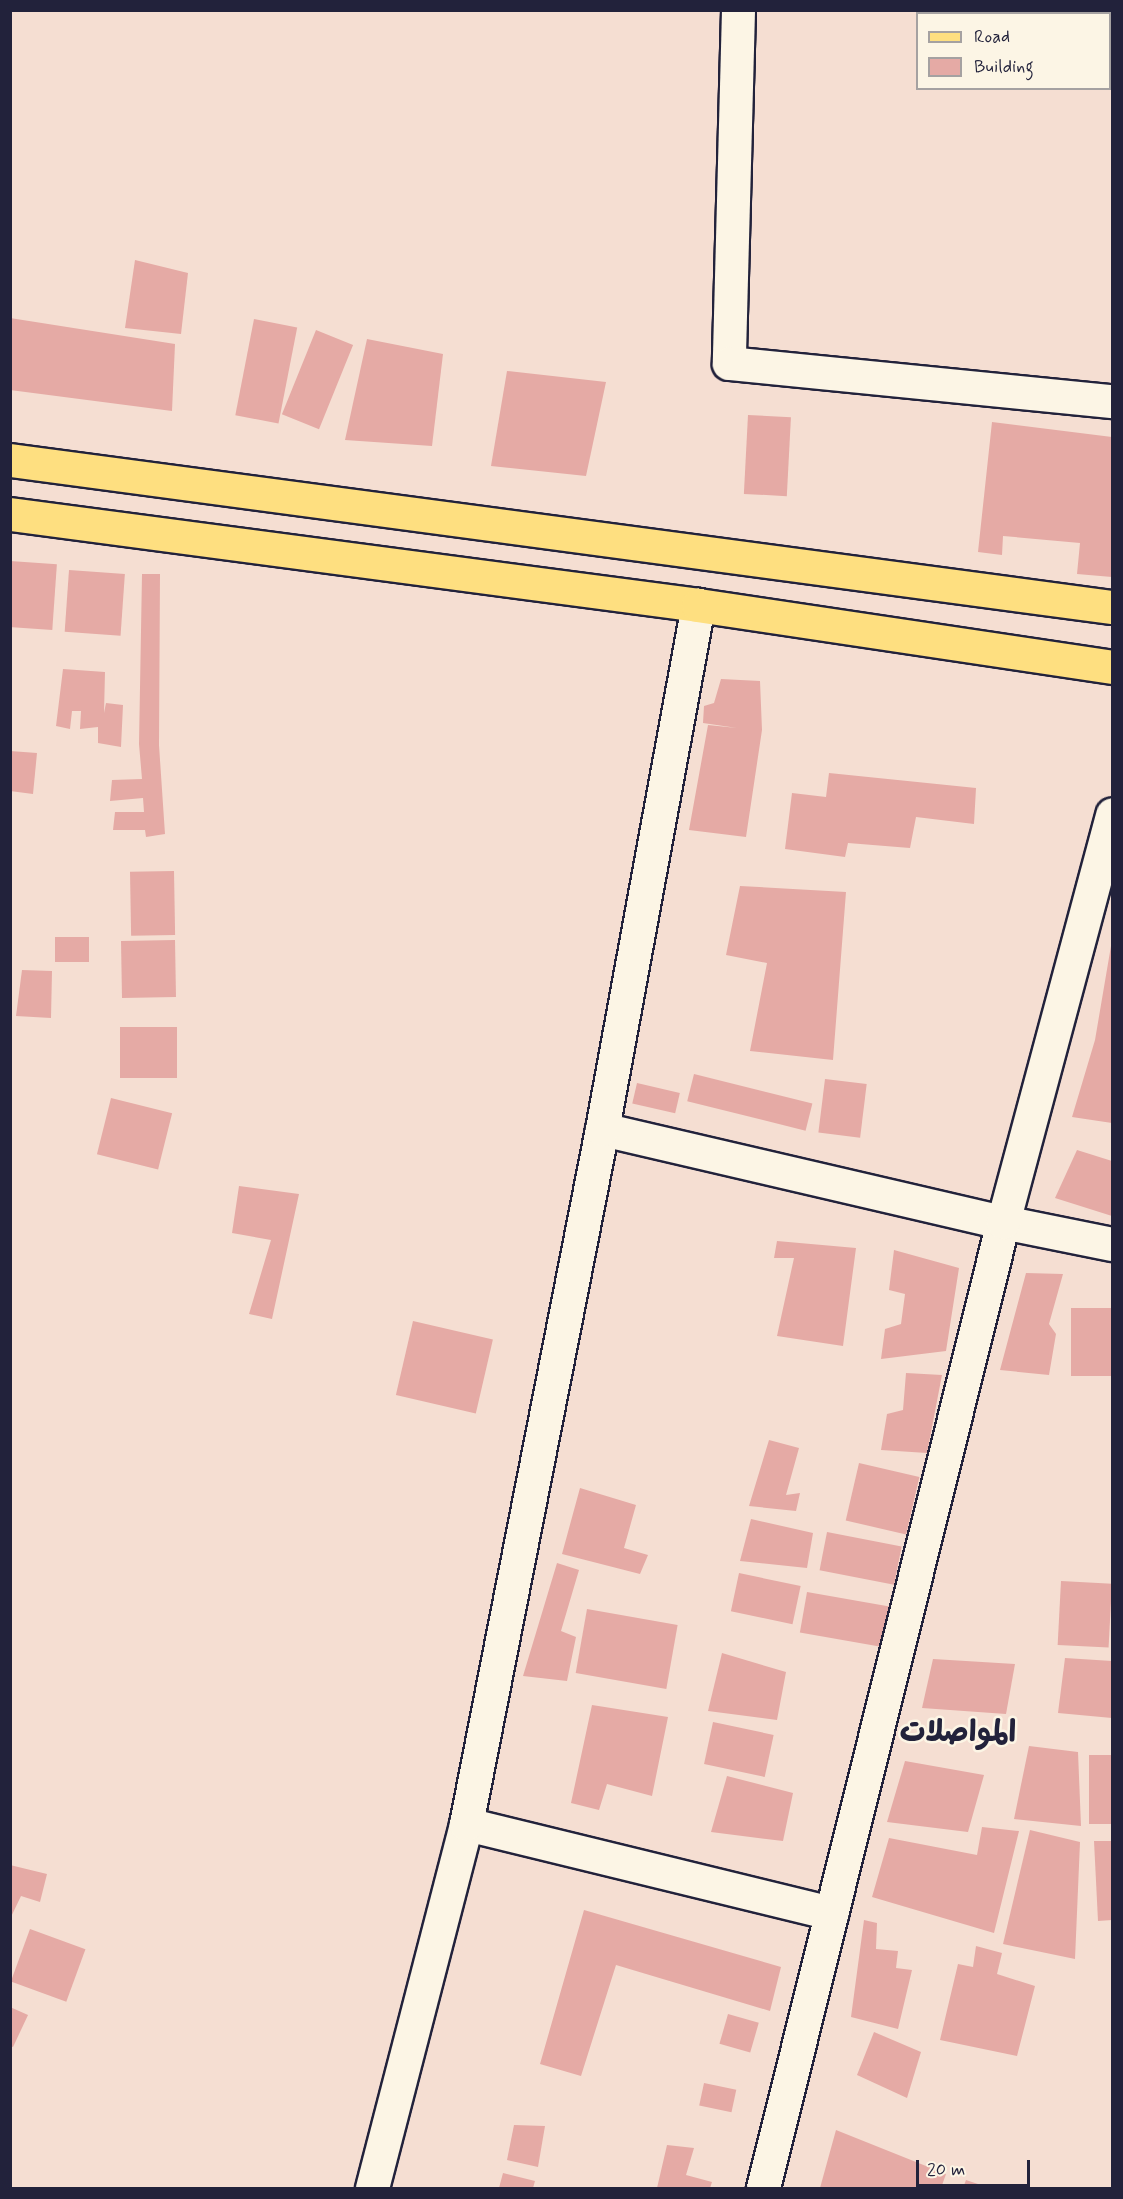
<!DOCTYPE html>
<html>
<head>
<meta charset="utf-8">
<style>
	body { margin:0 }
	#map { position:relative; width:1123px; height:2199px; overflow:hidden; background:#f5ded2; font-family:Mynerve,"Playpen Sans Arabic",sans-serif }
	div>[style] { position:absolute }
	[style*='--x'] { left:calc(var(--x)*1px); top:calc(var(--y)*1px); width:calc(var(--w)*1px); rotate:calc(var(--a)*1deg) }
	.building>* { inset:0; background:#e5aaa5; transform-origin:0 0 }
	.roads { filter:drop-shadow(2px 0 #22223b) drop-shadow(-2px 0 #22223b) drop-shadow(0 2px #22223b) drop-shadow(0 -2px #22223b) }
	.minor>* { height:33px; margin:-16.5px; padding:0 16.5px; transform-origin:16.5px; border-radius:16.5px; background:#fcf5e5 }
	.primary>* { height:33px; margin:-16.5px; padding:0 16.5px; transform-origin:16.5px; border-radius:16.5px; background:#fedf80 }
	span { translate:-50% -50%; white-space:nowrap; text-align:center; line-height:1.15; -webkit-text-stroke:5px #fcf5e5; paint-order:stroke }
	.district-label { font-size:30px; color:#22223b; font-weight:700 }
	.frame { position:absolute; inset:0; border:12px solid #22223b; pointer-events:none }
	.legend { position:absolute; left:916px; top:12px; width:195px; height:78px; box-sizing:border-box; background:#fcf5e5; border:2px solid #a5a1a1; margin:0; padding:8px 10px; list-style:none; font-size:18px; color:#22223b }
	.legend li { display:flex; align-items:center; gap:12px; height:30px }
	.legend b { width:30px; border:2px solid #a5a1a1 }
	.scale { position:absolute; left:916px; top:2160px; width:114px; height:27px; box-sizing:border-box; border:3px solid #22223b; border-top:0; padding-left:8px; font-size:18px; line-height:21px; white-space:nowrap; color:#22223b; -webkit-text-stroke:4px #fcf5e5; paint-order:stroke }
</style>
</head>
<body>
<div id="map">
	<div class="building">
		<i style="clip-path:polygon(135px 260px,188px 273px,181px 334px,125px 328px)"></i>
		<i style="clip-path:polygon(10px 318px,175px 344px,172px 411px,10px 390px)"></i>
		<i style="left:254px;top:319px;width:44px;height:98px;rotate:11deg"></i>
		<i style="left:316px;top:330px;width:40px;height:91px;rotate:22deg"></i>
		<i style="clip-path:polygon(367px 339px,443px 354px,432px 446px,345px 440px)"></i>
		<i style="clip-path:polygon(507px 371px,606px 382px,586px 476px,491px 466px)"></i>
		<i style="left:748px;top:415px;width:43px;height:79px;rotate:3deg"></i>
		<i style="clip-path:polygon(992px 422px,1112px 437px,1112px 577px,1077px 574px,1080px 543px,1003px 536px,1002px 555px,978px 552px)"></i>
		<i style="left:10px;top:561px;width:47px;height:66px;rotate:4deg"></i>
		<i style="left:69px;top:570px;width:56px;height:62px;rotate:4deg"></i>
		<i style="clip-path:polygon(142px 574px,160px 574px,159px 745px,165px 834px,146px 837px,145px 830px,113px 830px,115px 812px,144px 812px,143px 798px,110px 801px,112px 780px,142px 779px,139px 744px)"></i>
		<i style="clip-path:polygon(63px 669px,105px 672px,104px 713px,106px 703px,123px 705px,121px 747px,98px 743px,98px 727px,80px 729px,81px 711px,72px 711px,70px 729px,56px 726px)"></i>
		<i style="clip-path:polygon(721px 679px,760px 681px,762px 730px,746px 837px,689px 830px,708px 725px,737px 728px,703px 723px,704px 706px,714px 703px)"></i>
		<i style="clip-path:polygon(10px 751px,37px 753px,33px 794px,10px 791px)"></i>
		<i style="clip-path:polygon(829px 773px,976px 788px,974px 824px,916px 817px,910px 848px,848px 843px,845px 857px,785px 849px,792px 793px,826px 797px)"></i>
		<i style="left:174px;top:871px;width:64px;height:44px;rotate:89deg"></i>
		<i style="clip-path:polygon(740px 886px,846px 892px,833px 1060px,750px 1051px,767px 963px,726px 955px)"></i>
		<i style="left:55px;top:937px;width:34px;height:25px"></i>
		<i style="left:175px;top:940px;width:57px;height:54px;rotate:89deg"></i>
		<i style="clip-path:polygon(1112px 940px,1112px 1123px,1072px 1117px,1095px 1040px)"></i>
		<i style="clip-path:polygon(22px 970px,52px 971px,51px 1018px,16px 1016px)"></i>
		<i style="left:177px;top:1027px;width:51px;height:57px;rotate:90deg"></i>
		<i style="left:694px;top:1074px;width:122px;height:28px;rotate:14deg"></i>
		<i style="left:825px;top:1079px;width:42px;height:54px;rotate:7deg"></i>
		<i style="left:637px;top:1083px;width:44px;height:21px;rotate:13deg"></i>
		<i style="left:111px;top:1098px;width:63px;height:58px;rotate:14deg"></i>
		<i style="clip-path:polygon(1077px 1150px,1112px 1161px,1112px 1216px,1055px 1198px)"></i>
		<i style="clip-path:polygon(239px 1186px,299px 1194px,272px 1319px,249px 1314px,271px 1240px,232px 1233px)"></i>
		<i style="clip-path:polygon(777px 1241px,856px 1248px,843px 1346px,777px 1336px,794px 1258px,774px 1258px)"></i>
		<i style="clip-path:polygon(894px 1250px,959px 1268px,946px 1351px,881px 1359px,885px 1329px,901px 1324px,905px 1294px,889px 1290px)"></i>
		<i style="clip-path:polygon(1026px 1273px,1063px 1274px,1049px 1324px,1056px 1334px,1049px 1375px,1000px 1370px)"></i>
		<i style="left:1112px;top:1308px;width:68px;height:41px;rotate:90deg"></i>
		<i style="left:413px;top:1321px;width:82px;height:76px;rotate:13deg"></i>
		<i style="clip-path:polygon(906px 1373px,942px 1375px,927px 1453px,881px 1450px,887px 1414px,903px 1410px)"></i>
		<i style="clip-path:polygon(769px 1440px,799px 1448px,786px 1495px,800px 1493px,796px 1511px,749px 1506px)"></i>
		<i style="left:859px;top:1463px;width:62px;height:59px;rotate:13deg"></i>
		<i style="clip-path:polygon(580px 1488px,636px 1505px,624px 1548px,648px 1555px,640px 1574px,562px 1554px)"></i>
		<i style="clip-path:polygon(751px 1519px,813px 1533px,807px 1568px,740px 1561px)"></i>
		<i style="left:827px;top:1532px;width:76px;height:39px;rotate:11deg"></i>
		<i style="clip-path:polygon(557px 1563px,579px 1570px,561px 1631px,576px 1637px,567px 1681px,523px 1676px)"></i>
		<i style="left:739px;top:1573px;width:63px;height:39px;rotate:12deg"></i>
		<i style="left:1061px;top:1581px;width:51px;height:64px;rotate:3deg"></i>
		<i style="left:807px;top:1592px;width:88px;height:41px;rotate:10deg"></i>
		<i style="left:587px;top:1609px;width:92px;height:65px;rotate:10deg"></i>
		<i style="clip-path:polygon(722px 1653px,786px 1672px,777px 1720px,708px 1711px)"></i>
		<i style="clip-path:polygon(1065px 1658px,1112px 1661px,1112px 1718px,1058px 1713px)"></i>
		<i style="clip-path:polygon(933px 1659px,1015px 1664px,1006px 1714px,922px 1708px)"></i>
		<i style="clip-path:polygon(592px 1705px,668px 1717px,652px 1796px,607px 1784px,599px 1810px,571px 1803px)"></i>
		<i style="left:713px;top:1722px;width:62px;height:43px;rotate:12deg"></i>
		<i style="clip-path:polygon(1029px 1746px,1078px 1752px,1081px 1826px,1014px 1819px)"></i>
		<i style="left:1089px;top:1755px;width:23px;height:69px"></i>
		<i style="clip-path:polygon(905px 1761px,984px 1775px,968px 1832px,887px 1822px)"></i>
		<i style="clip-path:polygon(727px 1776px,793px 1793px,783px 1841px,711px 1832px)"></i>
		<i style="clip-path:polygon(982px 1827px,1019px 1831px,994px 1933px,872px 1897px,889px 1838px,977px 1855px)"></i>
		<i style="clip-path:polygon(1030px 1830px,1080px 1842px,1075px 1959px,1003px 1944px)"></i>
		<i style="clip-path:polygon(1094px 1841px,1112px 1841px,1112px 1920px,1098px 1921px)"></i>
		<i style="clip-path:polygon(10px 1865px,47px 1874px,40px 1902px,21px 1896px,10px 1919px)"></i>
		<i style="clip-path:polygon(584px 1910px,781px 1967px,770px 2011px,616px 1965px,581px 2076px,540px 2064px)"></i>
		<i style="clip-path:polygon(864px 1920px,877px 1923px,876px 1949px,898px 1951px,896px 1968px,912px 1970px,898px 2029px,851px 2017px)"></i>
		<i style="left:30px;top:1929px;width:59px;height:56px;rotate:20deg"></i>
		<i style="clip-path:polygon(976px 1946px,1002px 1953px,997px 1974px,1035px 1986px,1017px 2056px,940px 2040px,958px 1964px,973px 1967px)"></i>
		<i style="clip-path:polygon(10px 2007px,28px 2015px,13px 2047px,10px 2046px)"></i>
		<i style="left:728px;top:2014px;width:32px;height:31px;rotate:16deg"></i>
		<i style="clip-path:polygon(874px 2032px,921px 2052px,907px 2098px,857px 2075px)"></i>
		<i style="left:704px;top:2083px;width:33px;height:23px;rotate:12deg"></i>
		<i style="clip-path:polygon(514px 2125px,545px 2126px,538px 2167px,507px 2160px)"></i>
		<i style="clip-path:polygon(836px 2130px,946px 2174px,941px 2188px,820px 2188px)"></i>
		<i style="clip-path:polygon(667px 2145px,694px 2148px,686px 2175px,712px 2182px,710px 2188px,657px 2188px)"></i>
		<i style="clip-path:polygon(503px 2173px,535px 2181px,533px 2188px,499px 2188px)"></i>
		<i style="clip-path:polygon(966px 2180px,990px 2188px,963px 2188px)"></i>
	</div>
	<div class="roads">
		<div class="minor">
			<i style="--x:738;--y:10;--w:353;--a:91.5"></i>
			<i style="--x:729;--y:363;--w:385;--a:5.7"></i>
			<i style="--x:602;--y:1129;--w:412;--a:13.1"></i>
			<i style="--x:1003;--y:1222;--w:111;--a:11.4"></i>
			<i style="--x:466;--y:1824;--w:376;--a:13.7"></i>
			<i style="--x:372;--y:2188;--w:376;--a:-75.5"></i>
			<i style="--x:466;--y:1824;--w:708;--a:-78.93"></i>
			<i style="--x:602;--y:1129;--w:533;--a:-79.62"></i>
			<i style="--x:763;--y:2188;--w:995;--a:-76.05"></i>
			<i style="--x:1003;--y:1222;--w:422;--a:-75"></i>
		</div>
		<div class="primary">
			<i style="--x:10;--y:460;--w:1112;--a:7.6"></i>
			<i style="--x:10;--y:514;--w:694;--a:7.53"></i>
			<i style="--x:698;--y:605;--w:419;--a:8.5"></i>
		</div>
	</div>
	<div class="district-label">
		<span style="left:958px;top:1733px">المواصلات</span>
	</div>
	<div class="frame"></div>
	<ul class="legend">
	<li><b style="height:8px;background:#fedf80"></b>Road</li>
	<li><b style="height:16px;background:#e5aaa5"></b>Building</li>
	</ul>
	<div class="scale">20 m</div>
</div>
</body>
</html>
